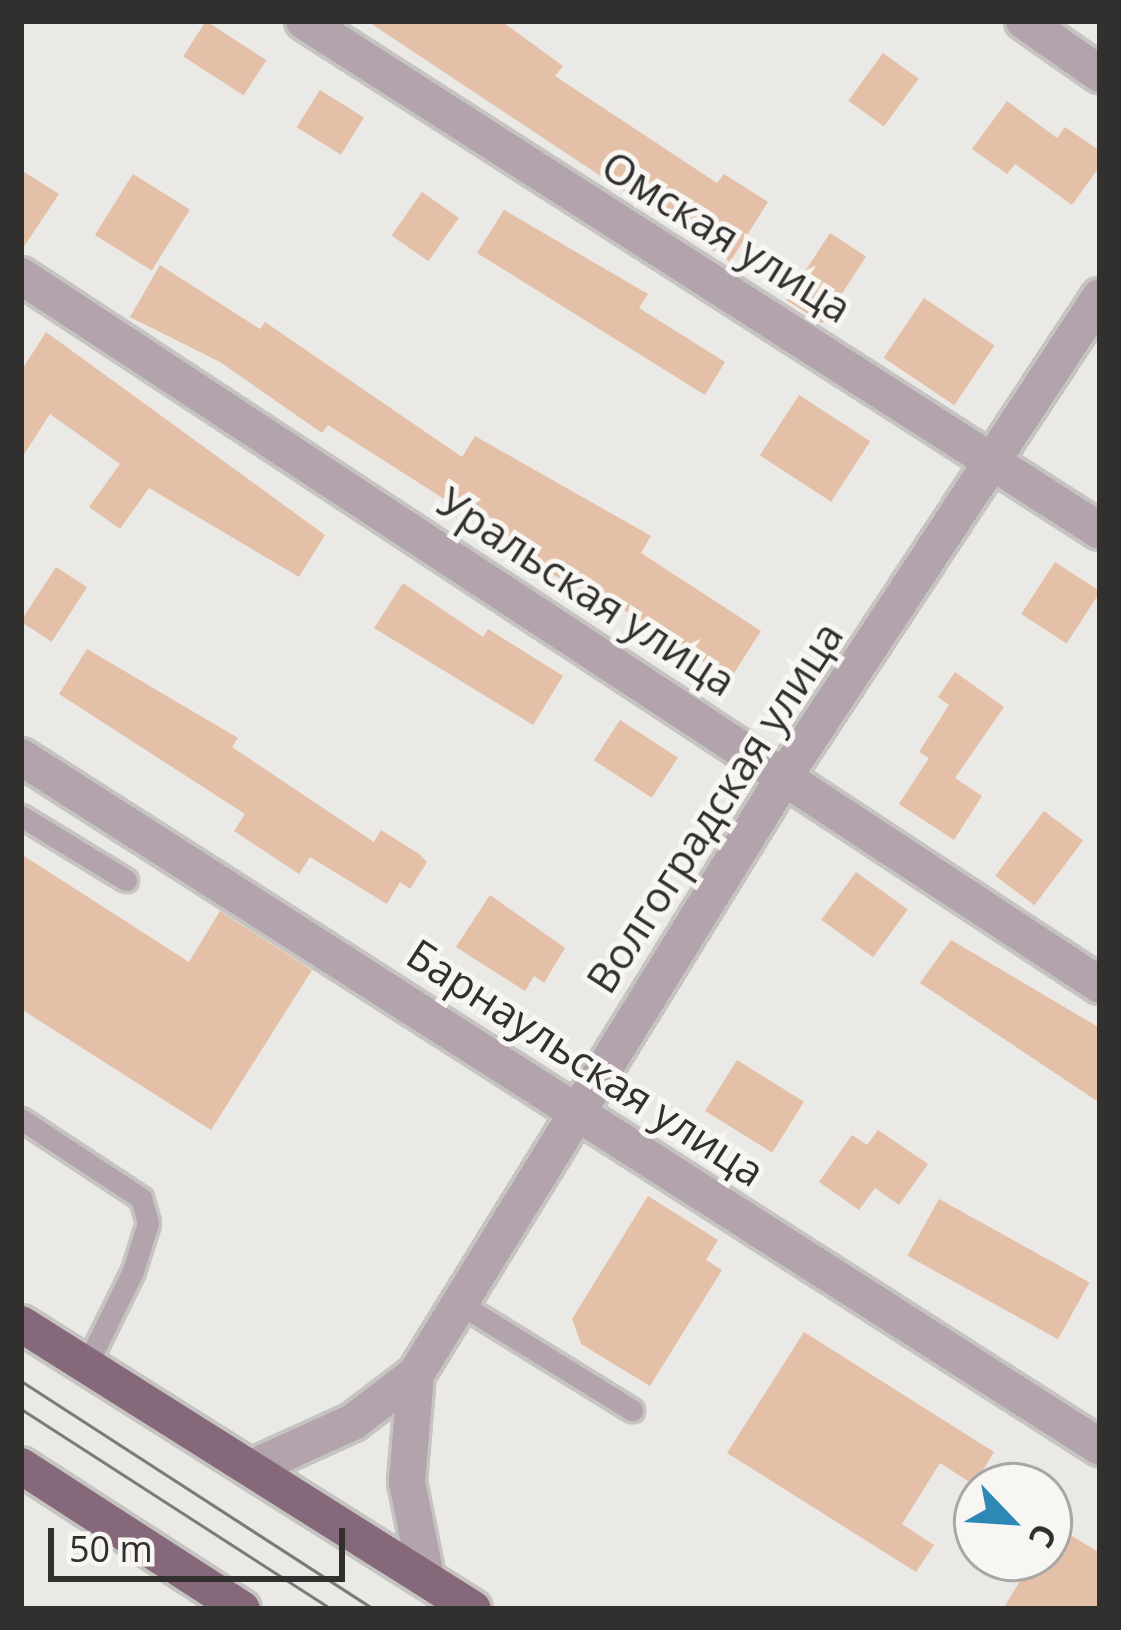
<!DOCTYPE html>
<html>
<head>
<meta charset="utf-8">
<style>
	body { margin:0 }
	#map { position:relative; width:1121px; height:1630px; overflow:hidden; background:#ebe9e5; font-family:"Open Sans",sans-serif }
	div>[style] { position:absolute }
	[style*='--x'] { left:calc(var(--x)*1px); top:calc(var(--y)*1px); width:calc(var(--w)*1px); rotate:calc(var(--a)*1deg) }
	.building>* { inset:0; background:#e3c0a7; transform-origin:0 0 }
	.roads { filter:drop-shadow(3px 0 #c6c4c1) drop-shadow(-3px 0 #c6c4c1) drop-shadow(0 3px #c6c4c1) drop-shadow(0 -3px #c6c4c1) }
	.lane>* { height:21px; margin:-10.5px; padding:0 10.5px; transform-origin:10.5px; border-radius:10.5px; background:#b3a3ad }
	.street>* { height:36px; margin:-18px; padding:0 18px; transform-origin:18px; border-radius:18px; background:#b3a3ad }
	.primary>* { height:36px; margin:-18px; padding:0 18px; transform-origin:18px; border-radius:18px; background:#85697b }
	.tram>* { height:3px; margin:-1.5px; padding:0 1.5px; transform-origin:1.5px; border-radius:1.5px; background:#7c7b79 }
	span { translate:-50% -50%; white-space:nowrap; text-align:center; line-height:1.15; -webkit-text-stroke:10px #f8f6f2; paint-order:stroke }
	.street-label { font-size:42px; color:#31302f }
	.frame { position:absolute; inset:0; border:24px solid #31302f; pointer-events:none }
	.north { position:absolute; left:953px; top:1462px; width:120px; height:120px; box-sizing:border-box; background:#f8f6f2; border:3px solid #a8a7a4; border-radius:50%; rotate:115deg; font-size:33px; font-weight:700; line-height:48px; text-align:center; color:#31302f }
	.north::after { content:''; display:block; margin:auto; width:42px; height:54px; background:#2e88b6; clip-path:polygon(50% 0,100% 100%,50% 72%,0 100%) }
	.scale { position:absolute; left:48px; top:1528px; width:297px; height:54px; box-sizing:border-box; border:6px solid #31302f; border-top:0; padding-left:15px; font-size:36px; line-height:42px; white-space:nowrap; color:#31302f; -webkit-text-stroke:9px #f8f6f2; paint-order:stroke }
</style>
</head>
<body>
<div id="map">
	<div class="building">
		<i style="left:206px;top:21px;width:72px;height:42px;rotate:33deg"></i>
		<i style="clip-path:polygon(367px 21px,501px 21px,563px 66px,555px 76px,717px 183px,724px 174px,768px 202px,730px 262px)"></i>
		<i style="left:883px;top:53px;width:44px;height:59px;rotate:36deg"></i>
		<i style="left:320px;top:90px;width:52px;height:44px;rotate:32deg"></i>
		<i style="clip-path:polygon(1007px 101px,1057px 138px,1065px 127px,1100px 151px,1100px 166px,1072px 205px,1015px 164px,1007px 174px,972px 149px)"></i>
		<i style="clip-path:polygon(21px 170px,59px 194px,21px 251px)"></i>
		<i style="left:133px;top:174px;width:67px;height:72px;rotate:32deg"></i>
		<i style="left:422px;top:192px;width:45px;height:53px;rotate:35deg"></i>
		<i style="clip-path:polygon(504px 210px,648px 294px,639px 308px,725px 362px,705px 395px,477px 253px)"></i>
		<i style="left:830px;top:233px;width:43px;height:80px;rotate:33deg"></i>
		<i style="clip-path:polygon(160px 265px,260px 329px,265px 322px,462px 457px,475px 436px,651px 536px,641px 553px,761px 631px,730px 679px,612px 602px,609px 607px,537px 565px,540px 560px,328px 425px,322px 433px,220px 362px,130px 317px)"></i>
		<i style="left:924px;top:298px;width:85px;height:72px;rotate:34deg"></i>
		<i style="clip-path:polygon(46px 332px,325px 535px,299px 577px,149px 488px,120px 529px,89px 507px,120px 464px,50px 414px,21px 459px,21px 371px)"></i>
		<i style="left:799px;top:395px;width:85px;height:72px;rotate:33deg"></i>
		<i style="left:1055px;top:562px;width:54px;height:62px;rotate:33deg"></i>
		<i style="left:56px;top:567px;width:37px;height:65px;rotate:33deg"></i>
		<i style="clip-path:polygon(403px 583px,483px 637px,488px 629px,563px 676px,533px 725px,374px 628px)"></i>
		<i style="clip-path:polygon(87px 649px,238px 738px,232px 747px,374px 842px,381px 830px,419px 854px,427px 862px,410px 889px,400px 882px,387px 904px,310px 857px,299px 874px,234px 831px,245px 814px,59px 694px)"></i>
		<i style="clip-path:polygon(955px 672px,1004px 707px,955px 778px,982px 796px,954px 840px,899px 804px,929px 758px,919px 752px,949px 705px,938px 697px)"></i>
		<i style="left:620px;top:720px;width:69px;height:48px;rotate:33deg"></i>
		<i style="left:1044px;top:811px;width:49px;height:81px;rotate:37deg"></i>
		<i style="clip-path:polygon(21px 854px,189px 962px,220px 911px,312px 970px,211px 1130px,21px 1009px)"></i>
		<i style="left:856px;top:872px;width:64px;height:59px;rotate:36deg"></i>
		<i style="clip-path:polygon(490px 895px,565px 948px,544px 983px,534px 976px,525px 991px,456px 947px)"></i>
		<i style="clip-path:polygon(951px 940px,1100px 1028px,1100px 1103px,920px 983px)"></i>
		<i style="left:737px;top:1060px;width:79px;height:60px;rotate:32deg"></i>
		<i style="clip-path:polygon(878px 1130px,928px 1164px,899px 1205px,875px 1188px,859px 1210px,819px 1182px,852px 1135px,867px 1145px)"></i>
		<i style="clip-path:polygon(648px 1196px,718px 1240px,706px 1260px,722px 1270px,650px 1386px,581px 1344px,572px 1319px)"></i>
		<i style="left:939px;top:1199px;width:172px;height:65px;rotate:29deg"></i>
		<i style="clip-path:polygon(804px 1332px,994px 1452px,974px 1485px,940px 1463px,902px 1524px,934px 1545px,916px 1572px,727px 1453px)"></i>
		<i style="clip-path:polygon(1049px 1522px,1100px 1553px,1100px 1609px,1003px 1609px,1034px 1558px,1049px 1558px)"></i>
	</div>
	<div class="roads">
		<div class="lane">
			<i style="--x:21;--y:816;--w:123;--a:31.4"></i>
			<i style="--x:21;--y:1119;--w:144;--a:33.4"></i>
			<i style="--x:141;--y:1198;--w:26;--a:74"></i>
			<i style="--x:148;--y:1223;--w:50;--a:107.4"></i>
			<i style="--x:133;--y:1271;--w:106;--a:116.3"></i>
			<i style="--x:457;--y:1302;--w:206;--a:31.7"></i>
		</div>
		<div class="street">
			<i style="--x:304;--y:21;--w:945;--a:32.65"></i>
			<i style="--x:1024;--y:21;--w:93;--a:34.9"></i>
			<i style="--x:21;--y:276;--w:1291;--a:33.31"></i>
			<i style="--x:21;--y:757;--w:1281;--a:32.6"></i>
			<i style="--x:416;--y:1374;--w:108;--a:94.8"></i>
			<i style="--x:407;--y:1482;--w:97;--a:78.7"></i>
			<i style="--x:254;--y:1467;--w:109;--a:-24.4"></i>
			<i style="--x:353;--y:1422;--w:79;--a:-37.3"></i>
			<i style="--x:416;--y:1374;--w:705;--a:-58.34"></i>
			<i style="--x:786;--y:774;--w:571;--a:-56.64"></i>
		</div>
		<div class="primary">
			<i style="--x:21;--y:1324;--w:534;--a:32.23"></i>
			<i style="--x:21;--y:1466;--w:263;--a:32.9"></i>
		</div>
	</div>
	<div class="tram">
		<i style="--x:21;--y:1381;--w:420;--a:32.9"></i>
		<i style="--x:21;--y:1409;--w:369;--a:32.8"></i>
	</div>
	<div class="street-label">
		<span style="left:727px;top:236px;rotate:32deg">Омская улица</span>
		<span style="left:587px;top:591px;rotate:33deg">Уральская улица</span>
		<span style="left:714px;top:807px;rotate:-57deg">Волгоградская улица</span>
		<span style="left:586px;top:1062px;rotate:33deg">Барнаульская улица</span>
	</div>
	<div class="frame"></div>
	<div class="north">С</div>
	<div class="scale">50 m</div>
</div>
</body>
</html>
